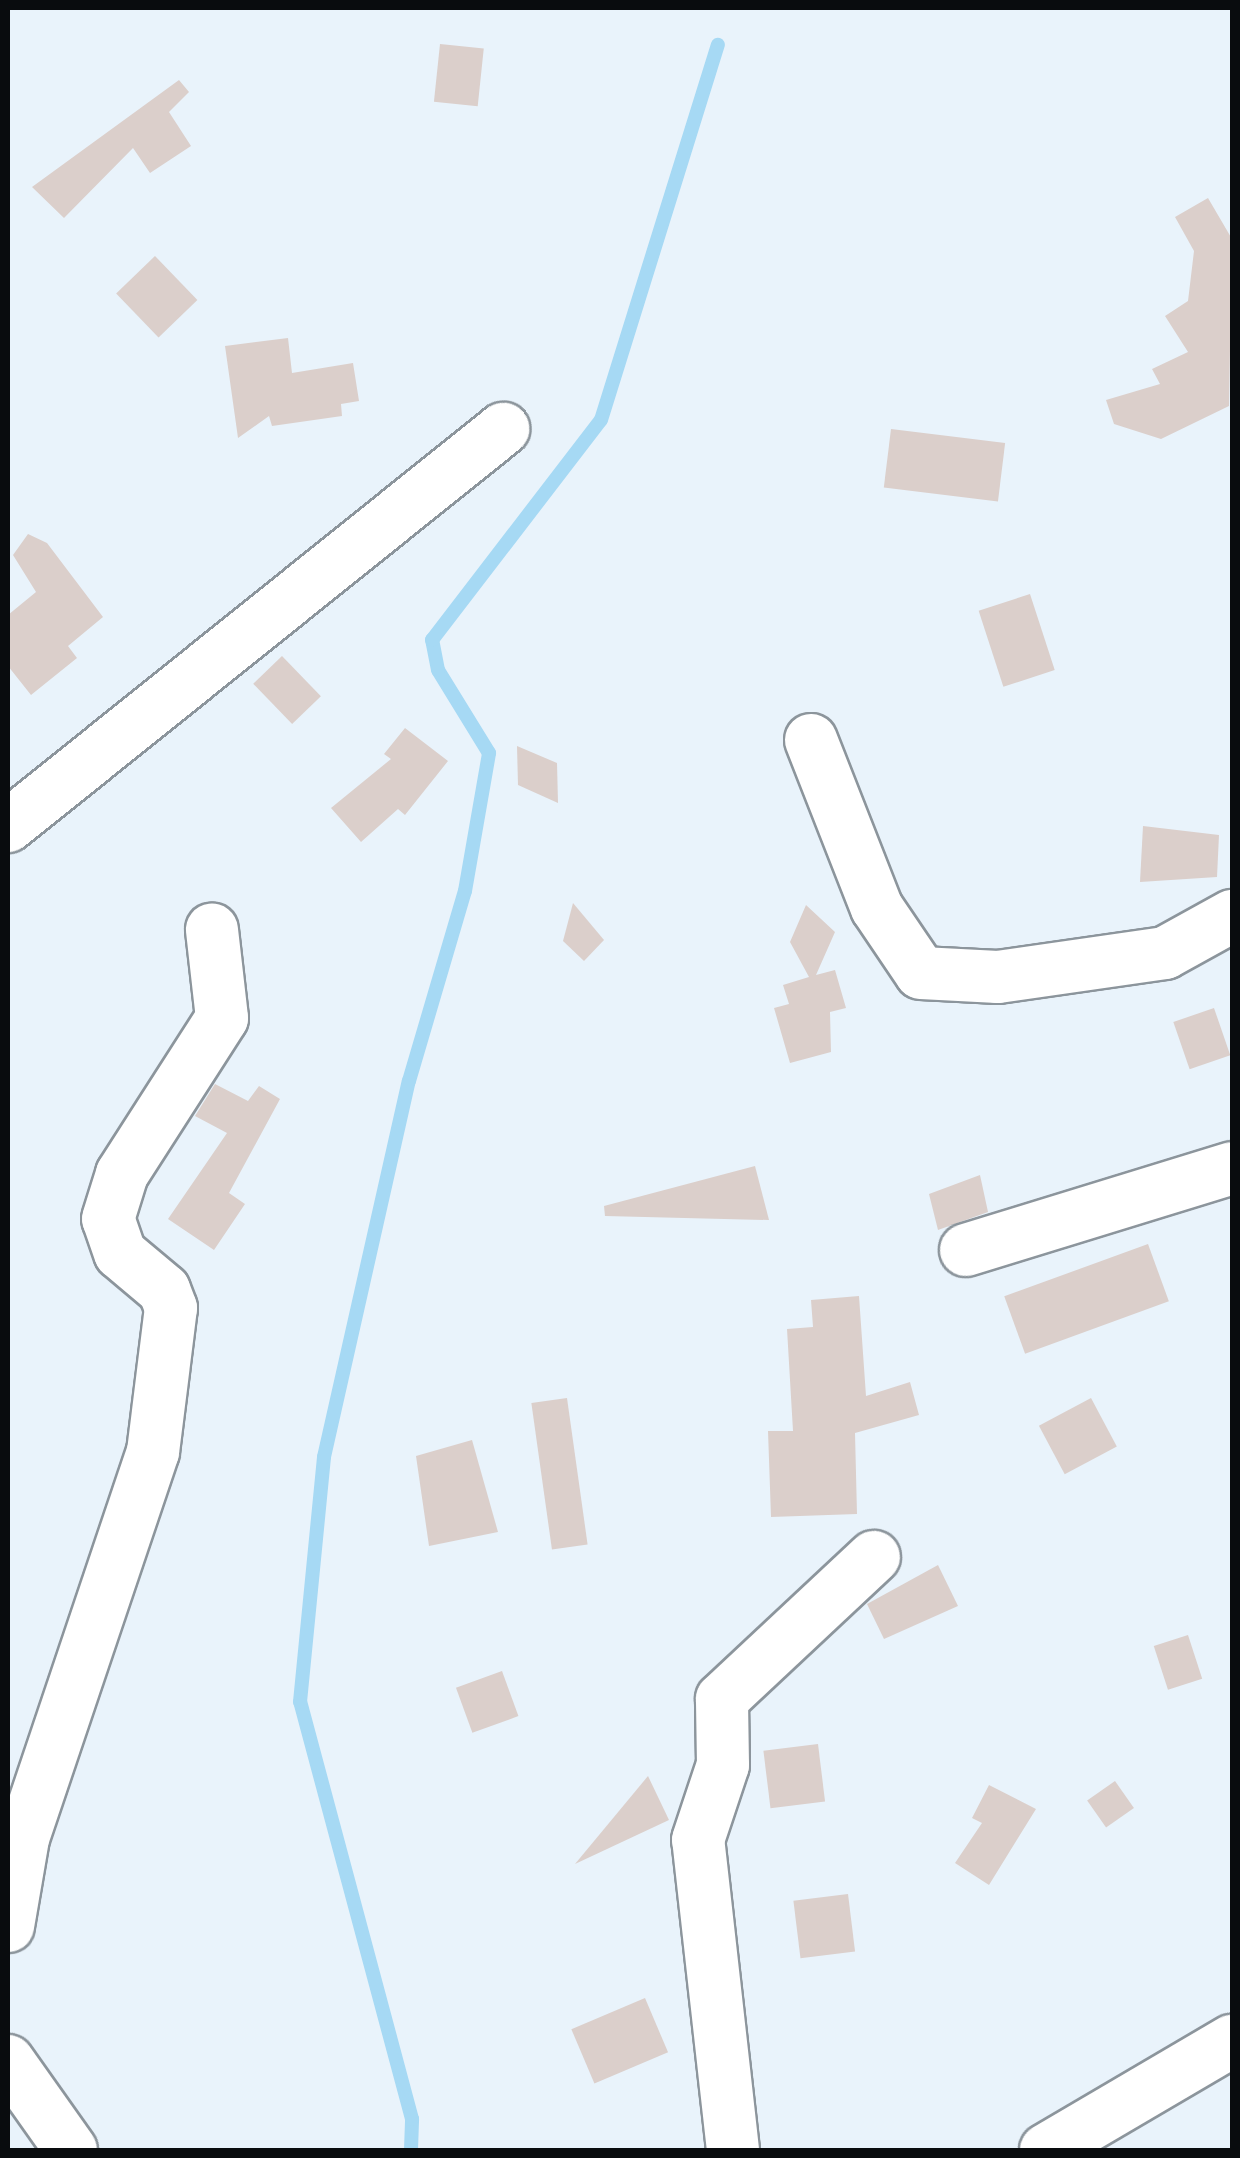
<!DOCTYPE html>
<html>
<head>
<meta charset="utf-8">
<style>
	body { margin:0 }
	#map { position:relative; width:1240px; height:2158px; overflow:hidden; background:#e9f3fb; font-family:Arial,sans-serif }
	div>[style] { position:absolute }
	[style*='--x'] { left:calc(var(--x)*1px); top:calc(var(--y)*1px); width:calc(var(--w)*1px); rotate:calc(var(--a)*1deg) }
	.stream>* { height:14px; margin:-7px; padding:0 7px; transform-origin:7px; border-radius:7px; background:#a6d9f4 }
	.building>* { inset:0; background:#dbcfcb; transform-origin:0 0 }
	.roads { filter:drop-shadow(2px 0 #8c959c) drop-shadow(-2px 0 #8c959c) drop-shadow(0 2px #8c959c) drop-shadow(0 -2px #8c959c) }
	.street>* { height:52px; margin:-26px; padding:0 26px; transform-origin:26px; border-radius:26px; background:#fff }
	span { translate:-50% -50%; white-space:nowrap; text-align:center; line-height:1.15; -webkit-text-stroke:10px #fff; paint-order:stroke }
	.frame { position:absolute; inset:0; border:10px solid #090c0e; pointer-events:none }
</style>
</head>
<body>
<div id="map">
	<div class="stream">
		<i style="--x:411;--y:2150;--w:31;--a:-88"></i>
		<i style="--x:412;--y:2119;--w:432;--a:-105"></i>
		<i style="--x:300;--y:1702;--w:246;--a:-84.4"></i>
		<i style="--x:324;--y:1457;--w:385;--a:-77.3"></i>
		<i style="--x:409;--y:1081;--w:198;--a:-73.6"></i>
		<i style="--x:465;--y:891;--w:140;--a:-80.1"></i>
		<i style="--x:489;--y:753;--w:97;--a:-121.6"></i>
		<i style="--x:438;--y:670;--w:31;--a:-101"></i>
		<i style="--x:432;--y:640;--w:277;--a:-52.5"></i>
		<i style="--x:601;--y:420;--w:393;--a:-72.7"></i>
	</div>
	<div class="building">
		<i style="left:440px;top:44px;width:44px;height:58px;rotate:6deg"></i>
		<i style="clip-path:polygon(179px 80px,189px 92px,169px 112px,191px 146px,150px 173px,133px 148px,64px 218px,32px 187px)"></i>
		<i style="clip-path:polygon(1208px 198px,1232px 239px,1229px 406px,1161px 439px,1114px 424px,1106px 400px,1160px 384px,1152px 369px,1188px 352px,1165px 316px,1188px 301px,1194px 251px,1175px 217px)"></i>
		<i style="left:155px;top:256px;width:61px;height:54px;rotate:46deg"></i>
		<i style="clip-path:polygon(288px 338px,292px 373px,353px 363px,359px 401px,341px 404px,342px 416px,272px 426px,269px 416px,238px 438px,225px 346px)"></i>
		<i style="left:891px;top:429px;width:115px;height:59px;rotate:7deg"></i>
		<i style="clip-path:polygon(28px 534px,47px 543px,103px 617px,68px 646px,77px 658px,31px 695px,8px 666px,8px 615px,36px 592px,13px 555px)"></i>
		<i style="left:1030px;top:594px;width:80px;height:54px;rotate:72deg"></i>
		<i style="left:282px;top:656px;width:56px;height:40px;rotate:46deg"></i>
		<i style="clip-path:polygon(405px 728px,448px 761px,405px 815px,398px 809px,361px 842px,331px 808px,391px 759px,384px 754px)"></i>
		<i style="clip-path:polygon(517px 746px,557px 763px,558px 803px,518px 785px)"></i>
		<i style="clip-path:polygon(1143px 826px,1219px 835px,1217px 877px,1140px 882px)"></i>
		<i style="clip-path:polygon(573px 903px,604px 940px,584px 961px,563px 941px)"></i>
		<i style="clip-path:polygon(806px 905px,835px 932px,816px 975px,835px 970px,846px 1008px,830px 1012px,831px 1052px,790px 1063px,774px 1008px,789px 1004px,783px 985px,809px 977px,790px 942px)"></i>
		<i style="left:1214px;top:1008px;width:50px;height:43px;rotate:71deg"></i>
		<i style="clip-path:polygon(215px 1084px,248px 1101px,259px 1086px,280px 1099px,229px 1193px,245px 1204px,214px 1250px,168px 1219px,227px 1133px,195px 1116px)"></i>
		<i style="clip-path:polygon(755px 1166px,769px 1220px,605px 1216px,604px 1206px)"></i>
		<i style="clip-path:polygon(980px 1175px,988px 1212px,938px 1230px,929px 1194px)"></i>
		<i style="left:1148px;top:1244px;width:61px;height:153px;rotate:70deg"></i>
		<i style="clip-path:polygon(859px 1296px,866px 1396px,910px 1382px,919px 1415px,855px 1433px,857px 1514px,771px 1517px,768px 1431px,793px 1431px,787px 1329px,813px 1327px,811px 1300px)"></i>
		<i style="left:567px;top:1398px;width:148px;height:36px;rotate:82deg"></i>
		<i style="left:1091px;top:1398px;width:55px;height:59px;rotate:62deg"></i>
		<i style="clip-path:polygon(472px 1440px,498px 1532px,429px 1546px,416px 1456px)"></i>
		<i style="clip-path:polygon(938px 1565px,958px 1606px,884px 1639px,867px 1604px)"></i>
		<i style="left:1188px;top:1635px;width:46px;height:36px;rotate:72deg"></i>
		<i style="left:502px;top:1671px;width:48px;height:49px;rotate:70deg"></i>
		<i style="left:818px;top:1744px;width:58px;height:55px;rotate:83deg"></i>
		<i style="clip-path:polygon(648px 1776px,669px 1820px,575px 1864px)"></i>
		<i style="left:1115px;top:1781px;width:33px;height:34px;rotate:55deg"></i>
		<i style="clip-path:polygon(989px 1785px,1036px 1809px,989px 1885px,955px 1863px,982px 1823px,972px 1818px)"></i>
		<i style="left:848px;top:1894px;width:58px;height:55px;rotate:83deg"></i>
		<i style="left:645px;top:1998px;width:59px;height:80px;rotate:67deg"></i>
	</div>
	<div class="roads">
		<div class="street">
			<i style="--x:811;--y:740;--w:180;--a:68.6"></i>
			<i style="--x:877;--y:908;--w:78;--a:55.9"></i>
			<i style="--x:921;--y:973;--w:77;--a:3"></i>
			<i style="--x:998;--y:977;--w:169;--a:-8.2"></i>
			<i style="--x:1165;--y:953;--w:77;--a:-28.9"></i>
			<i style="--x:8;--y:826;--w:635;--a:-38.73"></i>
			<i style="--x:966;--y:1250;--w:278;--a:-17.1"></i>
			<i style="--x:8;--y:1926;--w:89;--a:-80.3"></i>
			<i style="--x:23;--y:1838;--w:407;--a:-71.4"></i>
			<i style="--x:153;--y:1452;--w:145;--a:-82.9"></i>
			<i style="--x:171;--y:1308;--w:19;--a:-111"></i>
			<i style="--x:164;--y:1290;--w:57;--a:-139.9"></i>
			<i style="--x:120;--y:1253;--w:36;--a:-109"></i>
			<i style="--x:108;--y:1219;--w:47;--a:-72.7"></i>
			<i style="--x:122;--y:1174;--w:185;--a:-57.3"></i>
			<i style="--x:222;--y:1018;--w:89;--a:-96.5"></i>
			<i style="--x:8;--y:2061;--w:109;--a:54.7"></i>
			<i style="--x:733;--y:2150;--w:312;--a:-96.4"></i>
			<i style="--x:698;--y:1840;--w:79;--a:-71.6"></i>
			<i style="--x:723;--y:1765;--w:66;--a:-90.9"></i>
			<i style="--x:722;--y:1699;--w:208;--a:-43.1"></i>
			<i style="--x:1046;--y:2150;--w:216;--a:-30.4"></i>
		</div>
	</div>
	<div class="frame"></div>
</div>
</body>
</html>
